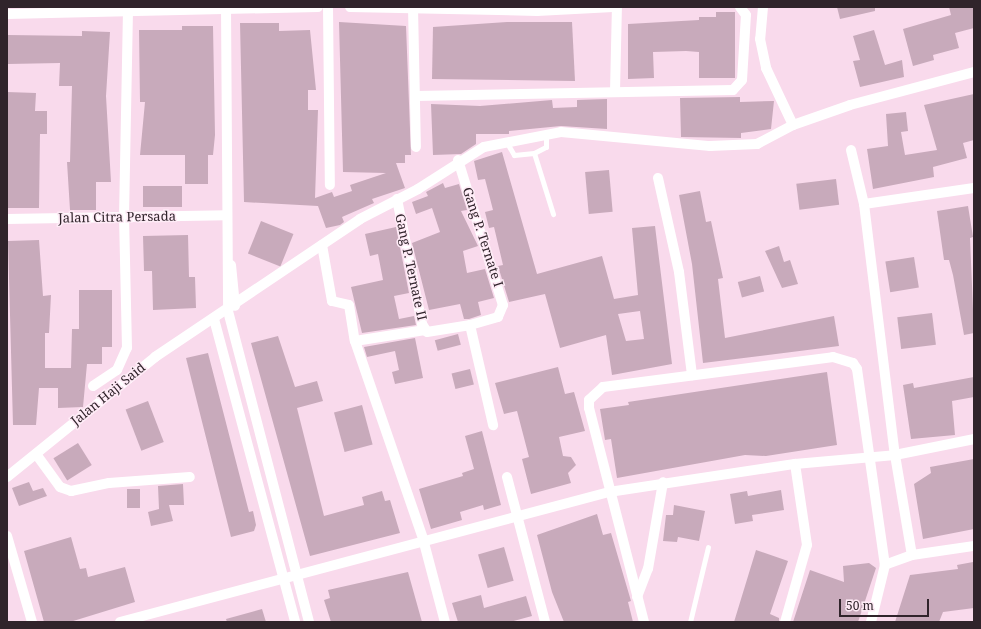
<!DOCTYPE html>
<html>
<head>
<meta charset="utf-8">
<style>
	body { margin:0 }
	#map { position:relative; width:981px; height:629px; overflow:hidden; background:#f9daec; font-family:"Noto Serif",serif }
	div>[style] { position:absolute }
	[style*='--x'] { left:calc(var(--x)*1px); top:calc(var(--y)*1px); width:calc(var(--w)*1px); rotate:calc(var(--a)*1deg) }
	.building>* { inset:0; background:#c8aabb; transform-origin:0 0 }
	.service>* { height:5px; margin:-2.5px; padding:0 2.5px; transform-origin:2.5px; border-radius:2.5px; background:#fff }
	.minor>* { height:10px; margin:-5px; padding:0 5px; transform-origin:5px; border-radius:5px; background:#fff }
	span { translate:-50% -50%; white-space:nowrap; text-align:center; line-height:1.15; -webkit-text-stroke:3px #feebf6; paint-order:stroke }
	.street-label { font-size:13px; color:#30242b }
	.frame { position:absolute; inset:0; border:8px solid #30242b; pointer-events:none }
	.scale { position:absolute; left:839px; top:599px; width:90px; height:18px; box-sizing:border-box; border:2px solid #30242b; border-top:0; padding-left:5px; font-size:12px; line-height:14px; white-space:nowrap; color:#30242b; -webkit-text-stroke:3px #feebf6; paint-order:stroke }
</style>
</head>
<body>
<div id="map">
	<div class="building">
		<i style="clip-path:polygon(837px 7px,875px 7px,875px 11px,840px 19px)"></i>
		<i style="clip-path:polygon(949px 7px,974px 7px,974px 28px,955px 33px,959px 48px,933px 55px,934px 60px,913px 66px,903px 29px,951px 15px)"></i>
		<i style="clip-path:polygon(716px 12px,735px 12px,735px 78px,699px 78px,699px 52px,686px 51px,653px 52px,654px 78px,628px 79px,628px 24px,699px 20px,699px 17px,716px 17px)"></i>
		<i style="clip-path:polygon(339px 22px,406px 26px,411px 155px,405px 155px,405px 163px,396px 163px,405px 188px,372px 199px,374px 203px,342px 217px,344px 222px,340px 225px,326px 228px,318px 206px,244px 202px,240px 23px,279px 23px,279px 31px,310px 30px,316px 90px,308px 90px,308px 110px,318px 110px,315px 198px,332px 192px,334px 197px,352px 191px,350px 185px,386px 173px,343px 172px)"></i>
		<i style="clip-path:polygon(507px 22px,572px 22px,575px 81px,432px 79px,433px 27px)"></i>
		<i style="clip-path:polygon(182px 26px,213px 26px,215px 135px,213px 155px,208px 155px,208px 184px,185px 184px,185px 155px,140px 155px,145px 102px,140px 102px,139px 30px,182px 30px)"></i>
		<i style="clip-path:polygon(874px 30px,885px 65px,902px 60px,904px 77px,860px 87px,853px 61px,860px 60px,853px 36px)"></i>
		<i style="clip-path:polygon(82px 31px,110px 32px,106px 96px,111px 182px,96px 182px,96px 210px,70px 210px,67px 162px,70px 162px,72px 86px,59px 86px,60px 63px,8px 64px,8px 35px,82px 36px)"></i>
		<i style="clip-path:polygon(7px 92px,36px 93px,35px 111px,47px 111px,47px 134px,40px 134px,39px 208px,7px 208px)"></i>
		<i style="clip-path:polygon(974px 94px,974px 140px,963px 143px,967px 158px,933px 167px,934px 177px,873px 189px,867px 149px,888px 146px,886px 114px,906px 112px,908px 131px,901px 132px,905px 155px,937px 150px,924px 105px)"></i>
		<i style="clip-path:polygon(740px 97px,740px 102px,774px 101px,771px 129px,741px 133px,741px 138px,681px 137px,680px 98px)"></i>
		<i style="clip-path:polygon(607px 99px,607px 129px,561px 126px,509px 131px,509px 134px,476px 134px,476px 144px,461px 154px,433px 155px,431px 104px,480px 106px,552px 100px,553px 108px,577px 107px,577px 100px)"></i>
		<i style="clip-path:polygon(evenodd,502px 152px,537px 274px,602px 256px,614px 299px,638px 295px,632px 228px,655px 226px,672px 364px,612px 375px,606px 335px,560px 348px,545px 294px,509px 302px,498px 266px,503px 265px,494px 227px,489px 228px,485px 212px,493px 210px,485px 179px,478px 180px,474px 161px,502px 152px,640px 311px,644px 339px,626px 341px,618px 314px,640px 311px)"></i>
		<i style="left:609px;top:170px;width:42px;height:24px;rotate:85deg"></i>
		<i style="left:836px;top:179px;width:26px;height:40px;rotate:83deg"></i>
		<i style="clip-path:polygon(443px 183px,445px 188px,459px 184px,467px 210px,461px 211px,478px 246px,463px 251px,467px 273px,485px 269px,494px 298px,478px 302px,481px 315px,469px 319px,464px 319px,460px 304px,429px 310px,412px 243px,440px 232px,432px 208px,416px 214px,412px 202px,428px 196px,426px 192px)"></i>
		<i style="left:143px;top:186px;width:39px;height:21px"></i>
		<i style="clip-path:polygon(700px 191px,706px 222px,711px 221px,723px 278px,718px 279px,725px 338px,834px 316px,839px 346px,703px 363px,692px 264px,679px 195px)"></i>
		<i style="clip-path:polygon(968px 206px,973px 237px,970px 238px,974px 333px,964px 335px,953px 275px,949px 260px,944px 260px,937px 211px)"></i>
		<i style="left:261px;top:221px;width:35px;height:35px;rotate:22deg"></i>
		<i style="clip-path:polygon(396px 227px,409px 293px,394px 296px,399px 319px,414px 316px,416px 325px,362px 333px,351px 287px,383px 280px,378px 254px,370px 256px,365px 234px)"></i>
		<i style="clip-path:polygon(188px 235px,189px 277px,195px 277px,196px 308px,153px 310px,152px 271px,144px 271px,143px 236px)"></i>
		<i style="clip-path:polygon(39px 240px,43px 296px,51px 295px,49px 333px,45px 333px,45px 368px,71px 368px,72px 329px,79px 329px,79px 290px,112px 290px,112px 347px,102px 347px,102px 364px,87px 364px,83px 407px,58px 408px,58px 388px,39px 388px,36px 425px,13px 425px,8px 241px)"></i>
		<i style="clip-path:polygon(779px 246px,784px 262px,790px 260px,798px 284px,782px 288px,765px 251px)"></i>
		<i style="left:914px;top:257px;width:31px;height:29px;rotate:81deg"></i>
		<i style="left:760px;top:276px;width:16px;height:23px;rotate:75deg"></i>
		<i style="left:932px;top:313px;width:32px;height:35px;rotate:83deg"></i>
		<i style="left:458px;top:334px;width:11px;height:24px;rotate:75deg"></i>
		<i style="clip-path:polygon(278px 336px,295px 387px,317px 381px,323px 401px,297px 408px,324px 516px,364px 505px,362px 497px,382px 491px,385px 501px,390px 500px,400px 533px,310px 556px,251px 343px)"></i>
		<i style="clip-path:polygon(415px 338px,423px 378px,395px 384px,392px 372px,399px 370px,395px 351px,367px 357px,364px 347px)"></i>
		<i style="clip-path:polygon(208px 353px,249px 512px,253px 511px,256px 525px,254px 531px,231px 537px,186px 358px)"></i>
		<i style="clip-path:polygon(558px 367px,565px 394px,574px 392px,585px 431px,559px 437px,563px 456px,571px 457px,576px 465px,568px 473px,571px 483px,531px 494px,522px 459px,529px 457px,517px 411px,504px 414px,495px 383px)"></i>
		<i style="left:470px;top:369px;width:16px;height:19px;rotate:76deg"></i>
		<i style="clip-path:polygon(827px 372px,837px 445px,766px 456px,745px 455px,617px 478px,611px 439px,605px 440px,600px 409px,629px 405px,628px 402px)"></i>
		<i style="clip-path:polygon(974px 377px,974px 397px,952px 401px,955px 435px,911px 439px,903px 385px,913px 383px,914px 388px)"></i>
		<i style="left:148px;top:401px;width:44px;height:24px;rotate:69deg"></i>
		<i style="left:362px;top:405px;width:41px;height:29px;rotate:75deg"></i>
		<i style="clip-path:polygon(482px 431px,501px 505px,484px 510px,483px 505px,460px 512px,462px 520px,431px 529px,419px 489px,463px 476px,462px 473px,474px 469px,465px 436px)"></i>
		<i style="left:78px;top:443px;width:26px;height:29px;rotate:58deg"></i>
		<i style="clip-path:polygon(974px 459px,974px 529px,923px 539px,914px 484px,931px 473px,930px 467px)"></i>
		<i style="clip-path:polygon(29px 482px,33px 491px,43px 488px,47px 496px,19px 506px,12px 488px)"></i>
		<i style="clip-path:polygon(183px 484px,184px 505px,169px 505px,173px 521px,151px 526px,148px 512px,159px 509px,158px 486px)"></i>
		<i style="left:127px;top:489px;width:13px;height:19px"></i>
		<i style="clip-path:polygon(781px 490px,784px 510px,752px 515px,753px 521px,735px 524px,730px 494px,747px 491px,748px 496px)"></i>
		<i style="clip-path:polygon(674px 505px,705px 511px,699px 541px,678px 537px,677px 542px,663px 541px,666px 515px,673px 515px)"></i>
		<i style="clip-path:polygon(597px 514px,603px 535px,611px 533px,631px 601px,628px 602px,633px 622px,564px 622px,552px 592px,537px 535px)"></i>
		<i style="clip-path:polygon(71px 537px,80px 569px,86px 568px,88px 577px,125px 567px,135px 602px,70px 622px,44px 622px,24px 551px)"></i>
		<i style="left:504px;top:547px;width:35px;height:27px;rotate:74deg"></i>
		<i style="clip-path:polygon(756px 550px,788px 561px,770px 614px,779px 618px,779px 622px,734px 622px)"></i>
		<i style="clip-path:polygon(973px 562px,974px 608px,943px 612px,939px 622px,895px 622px,910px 575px,958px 569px,957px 565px)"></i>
		<i style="clip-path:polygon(869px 563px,876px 568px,858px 622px,793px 622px,810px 570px,844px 582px,843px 566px)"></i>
		<i style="clip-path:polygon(408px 572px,422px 622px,331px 622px,324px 600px,330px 598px,328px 590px)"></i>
		<i style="clip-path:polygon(481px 595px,484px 608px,526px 596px,532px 616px,510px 622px,458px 622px,452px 603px)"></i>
		<i style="clip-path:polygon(262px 609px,266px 622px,227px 622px,226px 619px)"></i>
	</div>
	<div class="service">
		<i style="--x:507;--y:143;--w:14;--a:60"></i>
		<i style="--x:514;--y:155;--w:20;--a:-6"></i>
		<i style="--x:534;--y:153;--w:13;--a:-27"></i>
		<i style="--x:546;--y:147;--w:13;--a:-90"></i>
		<i style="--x:534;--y:153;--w:64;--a:72.7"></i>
		<i style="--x:690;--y:622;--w:77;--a:-76.5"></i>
	</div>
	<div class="minor">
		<i style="--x:226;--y:7;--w:304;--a:89.6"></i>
		<i style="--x:228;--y:311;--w:321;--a:75.4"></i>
		<i style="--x:328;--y:7;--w:178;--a:89.4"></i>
		<i style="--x:350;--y:7;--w:187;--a:1.2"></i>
		<i style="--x:537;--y:11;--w:76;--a:-3"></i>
		<i style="--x:413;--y:7;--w:140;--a:88.8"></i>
		<i style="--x:763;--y:7;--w:32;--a:95"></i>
		<i style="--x:760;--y:39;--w:30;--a:78"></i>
		<i style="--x:766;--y:68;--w:63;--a:64.7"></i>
		<i style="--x:7;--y:14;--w:311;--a:-1.3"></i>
		<i style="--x:615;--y:92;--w:85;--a:-88.7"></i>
		<i style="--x:416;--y:96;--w:317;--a:-1.1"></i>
		<i style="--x:733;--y:90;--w:13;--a:-48"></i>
		<i style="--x:742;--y:80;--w:65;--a:-86.5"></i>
		<i style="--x:746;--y:15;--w:10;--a:-127"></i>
		<i style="--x:851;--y:150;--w:56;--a:76.5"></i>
		<i style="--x:864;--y:204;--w:253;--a:83"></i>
		<i style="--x:895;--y:455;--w:101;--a:80.4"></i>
		<i style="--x:912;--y:555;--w:29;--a:160"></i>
		<i style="--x:885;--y:565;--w:59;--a:103.8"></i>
		<i style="--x:458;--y:160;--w:152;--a:72.8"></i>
		<i style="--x:503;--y:305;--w:13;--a:113"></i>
		<i style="--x:498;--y:317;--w:29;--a:164"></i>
		<i style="--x:658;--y:178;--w:96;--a:77.4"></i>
		<i style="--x:679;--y:272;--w:104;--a:82.8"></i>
		<i style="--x:397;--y:199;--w:127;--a:78.7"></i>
		<i style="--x:422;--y:324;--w:9;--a:58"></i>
		<i style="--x:427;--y:332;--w:44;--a:-9.2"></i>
		<i style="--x:470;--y:325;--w:103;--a:77"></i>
		<i style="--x:864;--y:204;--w:111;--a:-8.3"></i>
		<i style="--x:7;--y:219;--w:220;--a:-1"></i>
		<i style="--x:322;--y:245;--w:57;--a:79.9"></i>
		<i style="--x:332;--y:301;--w:17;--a:13"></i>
		<i style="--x:349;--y:305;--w:36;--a:81"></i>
		<i style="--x:355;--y:341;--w:71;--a:-8.9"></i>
		<i style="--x:231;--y:265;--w:41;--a:84.4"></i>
		<i style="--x:214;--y:319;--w:314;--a:75"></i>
		<i style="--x:355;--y:341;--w:209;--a:71"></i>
		<i style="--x:423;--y:539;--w:86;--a:75.2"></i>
		<i style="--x:93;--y:386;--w:29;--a:-34"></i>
		<i style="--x:117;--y:370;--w:24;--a:-66"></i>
		<i style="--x:127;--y:348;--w:130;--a:-91.3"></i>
		<i style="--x:124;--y:218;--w:211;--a:-88.9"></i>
		<i style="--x:36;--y:454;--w:41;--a:54"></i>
		<i style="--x:60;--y:487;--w:12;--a:20"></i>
		<i style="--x:71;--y:491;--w:39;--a:-12"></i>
		<i style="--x:109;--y:483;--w:81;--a:-4.2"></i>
		<i style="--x:7;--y:477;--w:191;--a:-39"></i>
		<i style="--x:155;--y:357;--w:247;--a:-33.9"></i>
		<i style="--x:360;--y:219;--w:65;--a:-27.3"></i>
		<i style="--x:418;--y:189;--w:78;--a:-32.5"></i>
		<i style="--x:484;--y:147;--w:78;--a:-11"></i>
		<i style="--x:561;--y:132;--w:150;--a:5.4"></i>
		<i style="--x:710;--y:146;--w:47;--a:-2.4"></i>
		<i style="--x:757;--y:144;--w:41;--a:-27.8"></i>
		<i style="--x:793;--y:125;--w:60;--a:-19.3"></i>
		<i style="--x:850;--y:105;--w:128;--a:-14.9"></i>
		<i style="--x:507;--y:477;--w:150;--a:75.3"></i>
		<i style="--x:7;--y:536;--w:90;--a:73.8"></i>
		<i style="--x:912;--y:555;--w:63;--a:-8.3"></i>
		<i style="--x:637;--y:597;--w:30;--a:-69"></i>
		<i style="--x:648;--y:569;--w:88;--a:-80.2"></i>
		<i style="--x:120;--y:622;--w:506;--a:-14.89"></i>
		<i style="--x:609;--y:492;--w:188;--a:-8.6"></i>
		<i style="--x:795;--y:464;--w:100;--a:-5.1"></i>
		<i style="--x:895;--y:455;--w:81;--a:-11.4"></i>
		<i style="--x:644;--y:622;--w:221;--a:-104.4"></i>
		<i style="--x:589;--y:408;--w:8;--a:-90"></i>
		<i style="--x:589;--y:400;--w:19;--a:-43"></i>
		<i style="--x:603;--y:387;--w:232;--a:-7.4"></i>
		<i style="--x:833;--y:357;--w:21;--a:17"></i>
		<i style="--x:853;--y:363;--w:7;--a:56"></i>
		<i style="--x:857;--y:369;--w:198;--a:81.9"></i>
		<i style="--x:785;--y:622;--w:80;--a:-74.1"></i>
		<i style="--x:807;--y:545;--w:82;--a:-98.4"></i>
	</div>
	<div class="street-label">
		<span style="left:117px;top:217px;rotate:-1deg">Jalan Citra Persada</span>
		<span style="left:483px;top:237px;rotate:72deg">Gang P. Ternate I</span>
		<span style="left:411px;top:267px;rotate:78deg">Gang P. Ternate II</span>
		<span style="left:108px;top:394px;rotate:-39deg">Jalan Haji Said</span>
	</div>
	<div class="frame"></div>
	<div class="scale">50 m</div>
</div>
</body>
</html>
